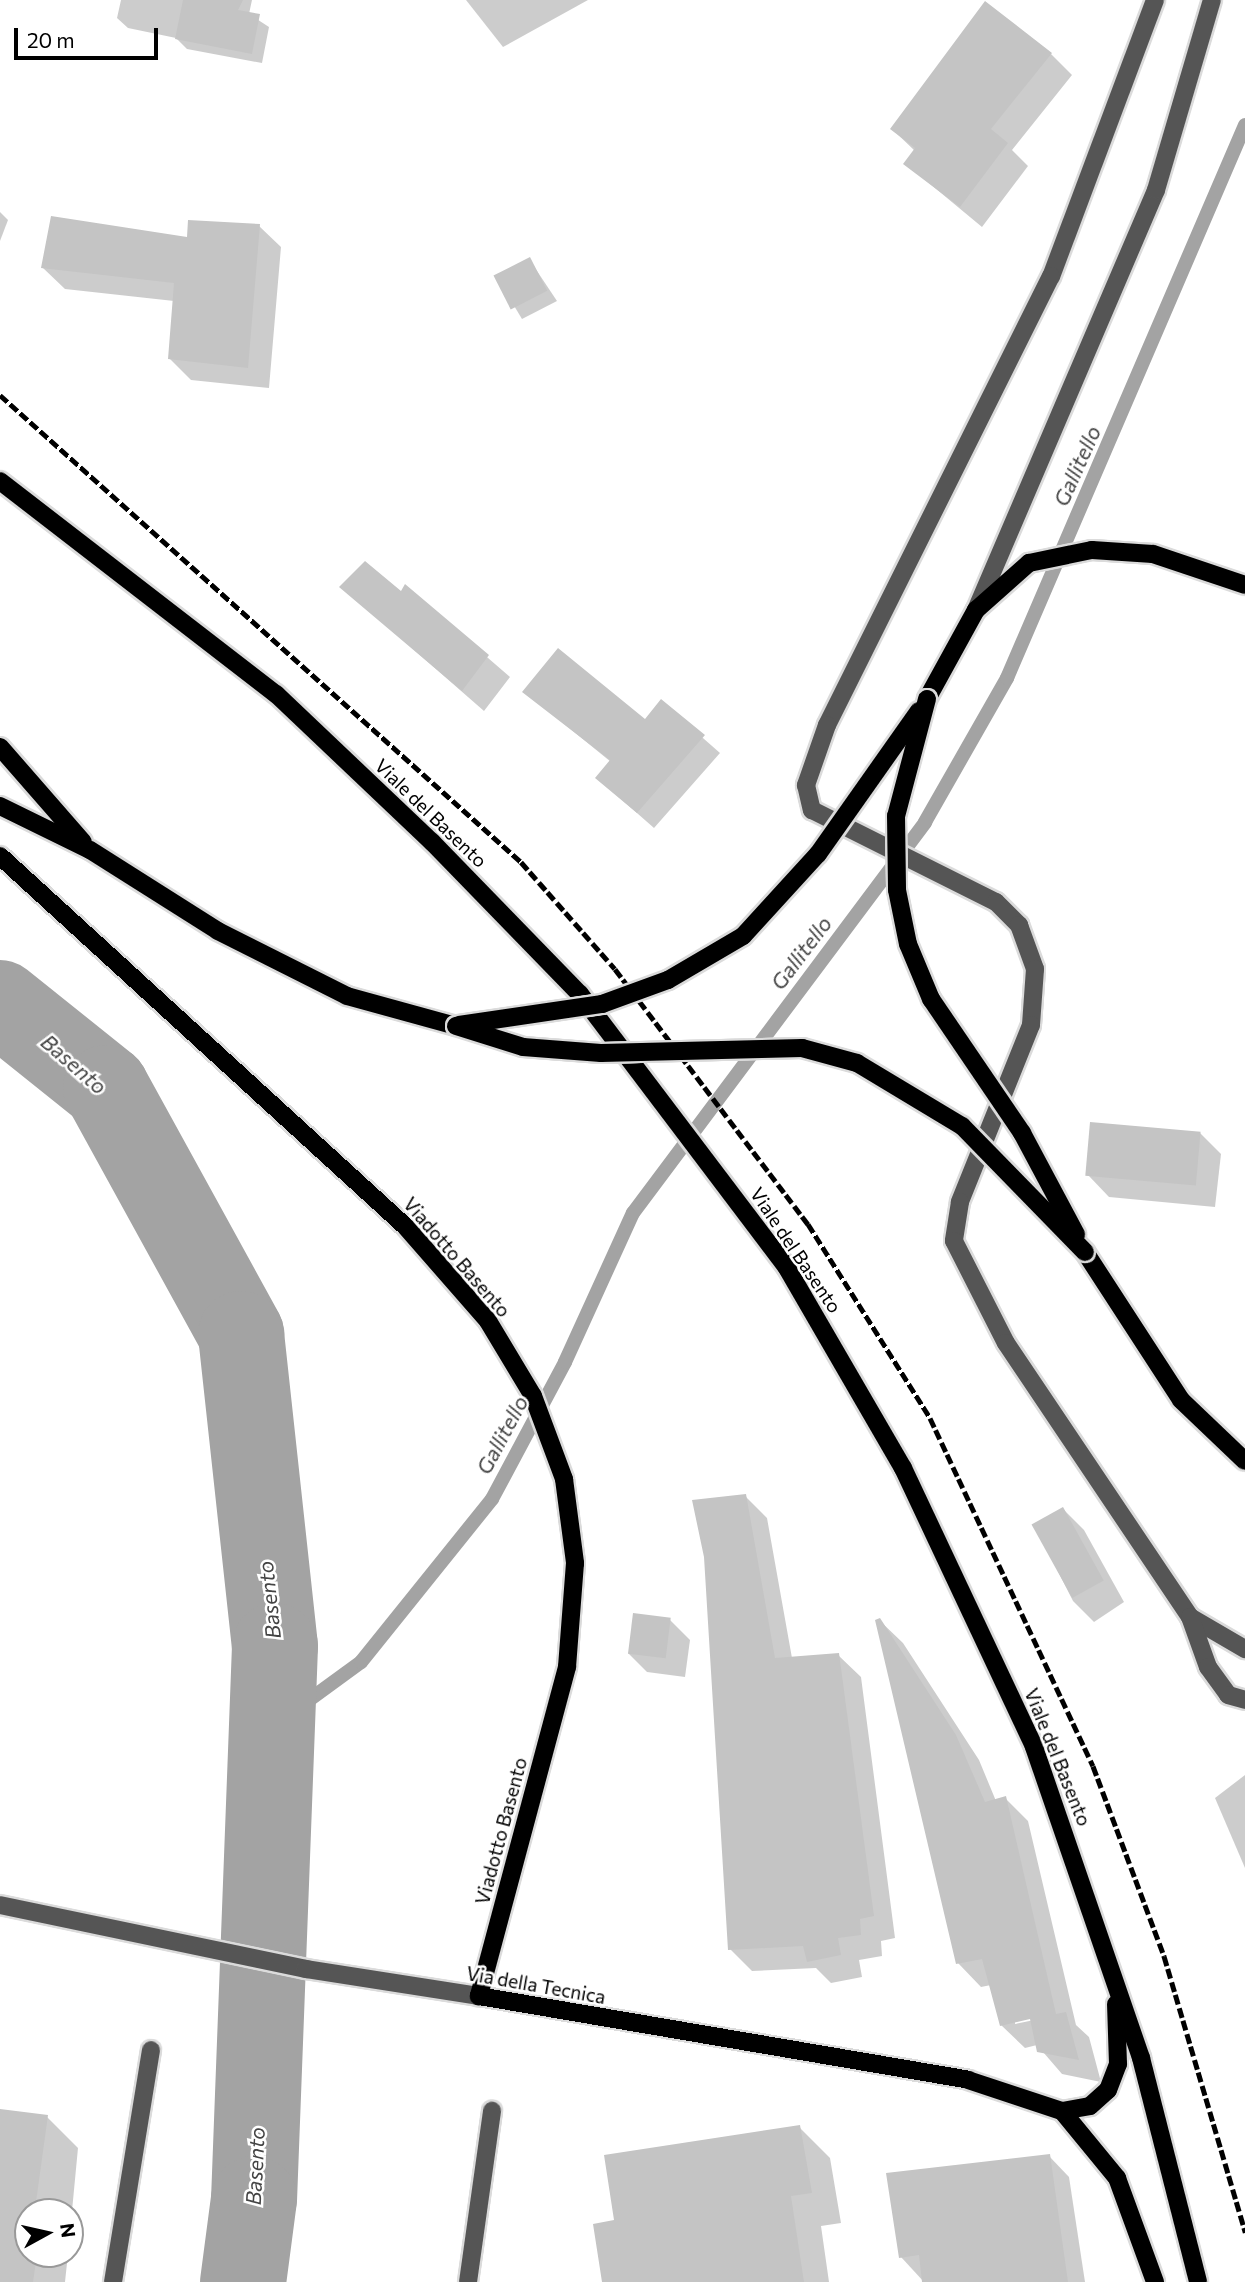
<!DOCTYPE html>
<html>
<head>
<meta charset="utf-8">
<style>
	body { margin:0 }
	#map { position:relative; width:1245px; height:2282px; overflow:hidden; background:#fff; font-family:Commissioner,sans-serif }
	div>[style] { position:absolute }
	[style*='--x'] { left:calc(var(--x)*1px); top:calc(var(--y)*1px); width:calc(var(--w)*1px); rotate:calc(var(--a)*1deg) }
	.shadow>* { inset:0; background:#0003 }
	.stream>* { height:14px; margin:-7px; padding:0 7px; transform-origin:7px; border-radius:7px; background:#a3a3a3 }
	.river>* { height:86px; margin:-43px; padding:0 43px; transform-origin:43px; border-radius:43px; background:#a3a3a3 }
	.building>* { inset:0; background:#c4c4c4; transform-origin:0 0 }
	.roads { filter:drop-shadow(2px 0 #dbdbdb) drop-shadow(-2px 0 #dbdbdb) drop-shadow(0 2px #dbdbdb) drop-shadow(0 -2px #dbdbdb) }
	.minor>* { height:18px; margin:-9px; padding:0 9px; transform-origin:9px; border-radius:9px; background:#555 }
	.major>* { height:18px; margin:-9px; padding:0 9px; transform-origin:9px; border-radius:9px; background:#000 }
	.rail>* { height:5px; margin-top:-2.5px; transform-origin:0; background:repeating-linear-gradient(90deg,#000 0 10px,transparent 0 13.5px) }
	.bridges { filter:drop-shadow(2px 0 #dbdbdb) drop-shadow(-2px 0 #dbdbdb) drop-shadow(0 2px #dbdbdb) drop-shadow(0 -2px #dbdbdb) }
	.major-bridge>* { height:18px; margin:-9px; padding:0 9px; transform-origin:9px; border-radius:9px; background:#000 }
	span { translate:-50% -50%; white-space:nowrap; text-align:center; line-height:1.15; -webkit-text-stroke:5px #fff; paint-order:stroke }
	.street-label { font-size:19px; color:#000 }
	.water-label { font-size:21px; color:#444; font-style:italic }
	.north { position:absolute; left:14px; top:2198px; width:70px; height:70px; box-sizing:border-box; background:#fff; border:2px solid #999; border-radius:50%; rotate:82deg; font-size:19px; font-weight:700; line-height:28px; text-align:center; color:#000 }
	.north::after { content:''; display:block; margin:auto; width:24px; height:32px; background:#000; clip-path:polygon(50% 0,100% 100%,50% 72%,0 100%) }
	.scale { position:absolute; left:14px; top:28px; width:144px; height:32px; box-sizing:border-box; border:4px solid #000; border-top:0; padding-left:9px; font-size:21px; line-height:24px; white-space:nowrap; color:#000; -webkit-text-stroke:5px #fff; paint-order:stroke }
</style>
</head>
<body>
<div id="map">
	<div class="shadow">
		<i style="clip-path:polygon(121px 0,252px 0,249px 14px,269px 27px,262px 63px,187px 49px,176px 38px,128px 28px,117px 18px)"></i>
		<i style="clip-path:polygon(466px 0,588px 0,503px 47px)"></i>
		<i style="clip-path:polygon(1051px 54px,1072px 75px,1012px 150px,1028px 166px,982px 227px,906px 164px,915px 151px,892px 129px)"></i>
		<i style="clip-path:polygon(0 212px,8px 220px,0 241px)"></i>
		<i style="clip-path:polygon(259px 226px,281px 247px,269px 388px,191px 380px,170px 359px,174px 301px,65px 289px,43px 268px)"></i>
		<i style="clip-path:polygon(529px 259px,557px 301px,522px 319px,496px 276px)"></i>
		<i style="clip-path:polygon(342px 587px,402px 594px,406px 587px,510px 677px,484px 711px)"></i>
		<i style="clip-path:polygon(525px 692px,645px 721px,662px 702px,720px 753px,654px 828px,597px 778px,611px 762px)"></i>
		<i style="clip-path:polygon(1200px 1133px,1221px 1154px,1215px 1207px,1109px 1197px,1088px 1175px)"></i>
		<i style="clip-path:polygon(745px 1496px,767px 1518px,792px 1658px,838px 1655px,861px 1677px,895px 1938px,881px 1941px,882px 1956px,859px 1960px,862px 1977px,831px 1983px,816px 1968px,752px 1971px,730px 1949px)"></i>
		<i style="clip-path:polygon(1063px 1509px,1084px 1530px,1124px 1602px,1094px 1622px,1073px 1601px,1034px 1524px)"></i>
		<i style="clip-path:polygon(670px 1620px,690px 1640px,685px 1677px,647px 1672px,628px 1653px)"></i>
		<i style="clip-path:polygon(evenodd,879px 1620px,903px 1643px,979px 1760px,996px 1801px,1005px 1798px,1028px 1821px,1076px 2025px,1089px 2037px,1101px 2082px,1062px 2074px,1037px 2045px,1025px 2048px,1001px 2025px,991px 1985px,981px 1987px,958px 1963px,879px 1620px,1038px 2016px,1039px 2019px,1015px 2024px,1015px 2021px,1038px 2016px)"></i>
		<i style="clip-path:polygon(1245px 1775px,1245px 1868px,1215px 1798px)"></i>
		<i style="clip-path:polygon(47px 2117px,78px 2148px,70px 2232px,70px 2212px,28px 2212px,28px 2254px,68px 2254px,65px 2282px,0 2282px,0 2123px)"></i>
		<i style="clip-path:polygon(799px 2127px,830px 2158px,841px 2223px,821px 2226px,829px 2282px,604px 2282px,616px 2221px)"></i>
		<i style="clip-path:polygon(1049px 2156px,1069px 2177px,1085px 2282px,924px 2282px,901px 2257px)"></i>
	</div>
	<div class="stream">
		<i style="--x:272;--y:1727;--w:110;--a:-36.1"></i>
		<i style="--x:361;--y:1662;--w:209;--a:-51.2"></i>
		<i style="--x:492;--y:1499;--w:155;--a:-61.9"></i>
		<i style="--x:565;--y:1362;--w:164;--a:-65.5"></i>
		<i style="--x:633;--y:1213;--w:488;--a:-53.2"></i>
		<i style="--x:925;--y:822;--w:166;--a:-60.3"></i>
		<i style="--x:1007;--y:678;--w:602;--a:-66.71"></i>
	</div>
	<div class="river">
		<i style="--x:0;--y:1003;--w:136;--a:38.7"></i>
		<i style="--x:106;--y:1088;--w:281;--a:61.2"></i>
		<i style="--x:241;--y:1334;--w:314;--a:83.8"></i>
		<i style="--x:275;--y:1646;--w:553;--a:92.17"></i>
		<i style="--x:254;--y:2199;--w:84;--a:97.5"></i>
	</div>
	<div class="building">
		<i style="clip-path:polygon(183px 0,243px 0,238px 10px,260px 14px,252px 54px,175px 39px)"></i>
		<i style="clip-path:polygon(985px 1px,1052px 53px,991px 129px,1008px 143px,960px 207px,903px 164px,915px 148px,890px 129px)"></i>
		<i style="clip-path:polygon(51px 216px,187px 237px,188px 220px,260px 224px,248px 368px,168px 359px,174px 283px,41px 268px)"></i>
		<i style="left:530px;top:257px;width:38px;height:41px;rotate:63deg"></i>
		<i style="clip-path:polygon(365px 561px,401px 591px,405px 584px,489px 655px,462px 691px,339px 587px)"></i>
		<i style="clip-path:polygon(558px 648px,645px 719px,661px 699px,705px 735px,637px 813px,595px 778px,610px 760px,522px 692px)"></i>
		<i style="left:1090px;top:1122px;width:111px;height:54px;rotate:5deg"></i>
		<i style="clip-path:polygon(746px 1494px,775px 1658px,839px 1653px,874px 1916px,860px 1919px,861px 1935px,838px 1938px,841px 1955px,807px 1962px,803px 1946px,728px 1950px,704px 1557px,692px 1500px)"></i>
		<i style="left:1063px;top:1507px;width:84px;height:36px;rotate:61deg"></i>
		<i style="left:633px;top:1613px;width:38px;height:41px;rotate:7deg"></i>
		<i style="clip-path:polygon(880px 1618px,956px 1735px,985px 1802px,1006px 1796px,1056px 2014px,1066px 2012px,1079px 2060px,1037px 2052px,1030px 2019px,1000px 2026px,982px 1959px,956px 1964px,875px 1620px)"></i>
		<i style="clip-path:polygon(0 2109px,48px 2115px,36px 2202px,44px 2203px,43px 2212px,28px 2212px,28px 2254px,37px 2254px,33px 2282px,0 2282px)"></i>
		<i style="clip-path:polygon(800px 2125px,812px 2193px,791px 2196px,804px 2282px,602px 2282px,593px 2224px,614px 2220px,604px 2155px)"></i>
		<i style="clip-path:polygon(1050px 2154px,1068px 2282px,922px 2282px,919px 2255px,899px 2258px,886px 2173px)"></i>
	</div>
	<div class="roads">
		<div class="minor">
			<i style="--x:1155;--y:0;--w:295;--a:110.6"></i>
			<i style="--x:1051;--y:276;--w:502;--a:116.51"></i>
			<i style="--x:827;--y:725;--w:64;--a:109.3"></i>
			<i style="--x:806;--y:785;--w:26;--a:77"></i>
			<i style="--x:812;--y:810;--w:206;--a:26.6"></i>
			<i style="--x:996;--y:902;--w:33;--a:45"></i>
			<i style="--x:1019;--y:925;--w:47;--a:70"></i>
			<i style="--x:1035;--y:969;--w:56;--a:94.1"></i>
			<i style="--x:1031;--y:1025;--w:191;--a:111.9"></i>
			<i style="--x:960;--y:1202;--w:39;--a:99"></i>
			<i style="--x:954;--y:1241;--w:114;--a:63"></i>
			<i style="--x:1006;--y:1343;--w:330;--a:56.1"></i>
			<i style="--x:1190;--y:1617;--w:64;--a:30.2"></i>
			<i style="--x:976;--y:610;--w:457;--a:-66.8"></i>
			<i style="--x:1156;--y:190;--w:198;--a:-73.6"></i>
			<i style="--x:1190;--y:1617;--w:53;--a:70.2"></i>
			<i style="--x:1208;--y:1667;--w:34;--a:54"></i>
			<i style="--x:1228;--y:1695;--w:18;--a:16"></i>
			<i style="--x:0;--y:1905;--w:313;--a:11.8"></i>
			<i style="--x:306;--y:1969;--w:175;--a:8.9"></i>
			<i style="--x:113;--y:2282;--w:235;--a:-80.7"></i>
			<i style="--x:468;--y:2282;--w:173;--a:-82"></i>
		</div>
		<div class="major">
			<i style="--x:0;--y:481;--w:349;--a:37.7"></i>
			<i style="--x:276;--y:694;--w:215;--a:43.5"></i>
			<i style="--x:432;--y:842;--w:212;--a:45.8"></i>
			<i style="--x:580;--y:994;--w:343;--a:52.9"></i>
			<i style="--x:787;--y:1268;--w:231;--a:59.9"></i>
			<i style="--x:903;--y:1468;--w:308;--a:64.8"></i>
			<i style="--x:1034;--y:1747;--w:329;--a:71"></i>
			<i style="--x:1141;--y:2058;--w:231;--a:75.7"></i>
			<i style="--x:927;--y:699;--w:102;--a:-61.2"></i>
			<i style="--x:976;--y:610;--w:71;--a:-41.6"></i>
			<i style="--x:1029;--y:563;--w:64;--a:-11.7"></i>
			<i style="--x:1092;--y:550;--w:61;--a:3.8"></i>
			<i style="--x:1153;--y:554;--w:97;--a:18.6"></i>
			<i style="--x:0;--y:747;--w:126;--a:48.9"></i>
			<i style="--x:0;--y:806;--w:100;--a:26.1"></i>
			<i style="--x:90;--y:850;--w:151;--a:32.3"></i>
			<i style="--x:218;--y:931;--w:144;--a:26.7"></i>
			<i style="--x:347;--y:996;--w:113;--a:15.4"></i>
			<i style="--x:0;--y:856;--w:550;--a:42.42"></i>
			<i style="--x:406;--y:1227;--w:125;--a:48.9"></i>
			<i style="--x:488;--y:1321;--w:87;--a:59"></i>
			<i style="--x:533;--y:1396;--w:89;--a:69.5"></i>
			<i style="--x:564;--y:1479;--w:85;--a:82.5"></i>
			<i style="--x:575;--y:1563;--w:104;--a:94.4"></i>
			<i style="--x:567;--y:1667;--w:341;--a:105"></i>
			<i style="--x:479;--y:1996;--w:496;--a:9.7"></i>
			<i style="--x:968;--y:2080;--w:99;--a:18.3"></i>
			<i style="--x:1062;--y:2111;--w:87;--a:50.6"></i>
			<i style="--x:1117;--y:2178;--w:111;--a:69.9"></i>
			<i style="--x:1085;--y:1252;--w:176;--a:57"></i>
			<i style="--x:1181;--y:1400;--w:88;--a:43.6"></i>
			<i style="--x:1062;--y:2111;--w:28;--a:-10"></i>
			<i style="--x:1090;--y:2106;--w:24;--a:-42"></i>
			<i style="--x:1108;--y:2090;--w:28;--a:-69"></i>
			<i style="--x:1118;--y:2064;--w:60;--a:-91.9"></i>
		</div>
	</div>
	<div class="rail">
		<i style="--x:0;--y:395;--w:700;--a:41.87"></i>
		<i style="--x:521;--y:862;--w:142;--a:48.7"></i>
		<i style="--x:615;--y:969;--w:320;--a:52.9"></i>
		<i style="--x:808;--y:1224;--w:229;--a:57.8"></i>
		<i style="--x:930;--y:1418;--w:384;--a:64.9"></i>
		<i style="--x:1093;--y:1766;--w:203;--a:69.5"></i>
		<i style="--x:1164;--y:1956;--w:288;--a:73.6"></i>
	</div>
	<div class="bridges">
		<div class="major-bridge">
			<i style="--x:927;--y:699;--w:121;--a:104.8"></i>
			<i style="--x:896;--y:816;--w:74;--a:89.2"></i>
			<i style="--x:897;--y:890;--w:55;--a:78.5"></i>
			<i style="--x:908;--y:944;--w:60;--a:67.3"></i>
			<i style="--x:931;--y:999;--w:162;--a:55.8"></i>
			<i style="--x:1022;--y:1133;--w:115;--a:61.9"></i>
			<i style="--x:459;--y:1025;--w:145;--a:-8.4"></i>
			<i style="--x:602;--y:1004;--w:70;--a:-20"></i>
			<i style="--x:668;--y:980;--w:87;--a:-30.4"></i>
			<i style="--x:743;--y:936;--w:111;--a:-47.6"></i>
			<i style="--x:818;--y:854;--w:175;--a:-54.8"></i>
			<i style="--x:456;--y:1026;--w:70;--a:17.4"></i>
			<i style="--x:523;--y:1047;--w:78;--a:4.4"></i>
			<i style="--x:601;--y:1053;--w:201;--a:-1.4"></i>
			<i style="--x:802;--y:1048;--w:57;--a:15.3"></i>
			<i style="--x:857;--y:1063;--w:122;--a:31"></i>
			<i style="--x:962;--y:1126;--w:176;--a:45.7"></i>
		</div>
	</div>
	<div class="street-label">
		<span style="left:431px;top:813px;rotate:44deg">Viale del Basento</span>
		<span style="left:796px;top:1250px;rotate:56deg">Viale del Basento</span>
		<span style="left:457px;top:1257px;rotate:49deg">Viadotto Basento</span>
		<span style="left:1058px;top:1757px;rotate:68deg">Viale del Basento</span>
		<span style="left:501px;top:1831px;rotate:-75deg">Viadotto Basento</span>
		<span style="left:536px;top:1985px;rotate:10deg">Via della Tecnica</span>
	</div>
	<div class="water-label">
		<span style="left:1077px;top:466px;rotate:-66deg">Gallitello</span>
		<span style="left:801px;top:953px;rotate:-53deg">Gallitello</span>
		<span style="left:74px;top:1064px;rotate:41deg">Basento</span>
		<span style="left:502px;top:1435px;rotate:-62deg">Gallitello</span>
		<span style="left:269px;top:1600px;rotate:-96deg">Basento</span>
		<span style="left:255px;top:2166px;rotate:-87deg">Basento</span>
	</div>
	<div class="north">N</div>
	<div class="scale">20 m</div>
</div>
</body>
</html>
